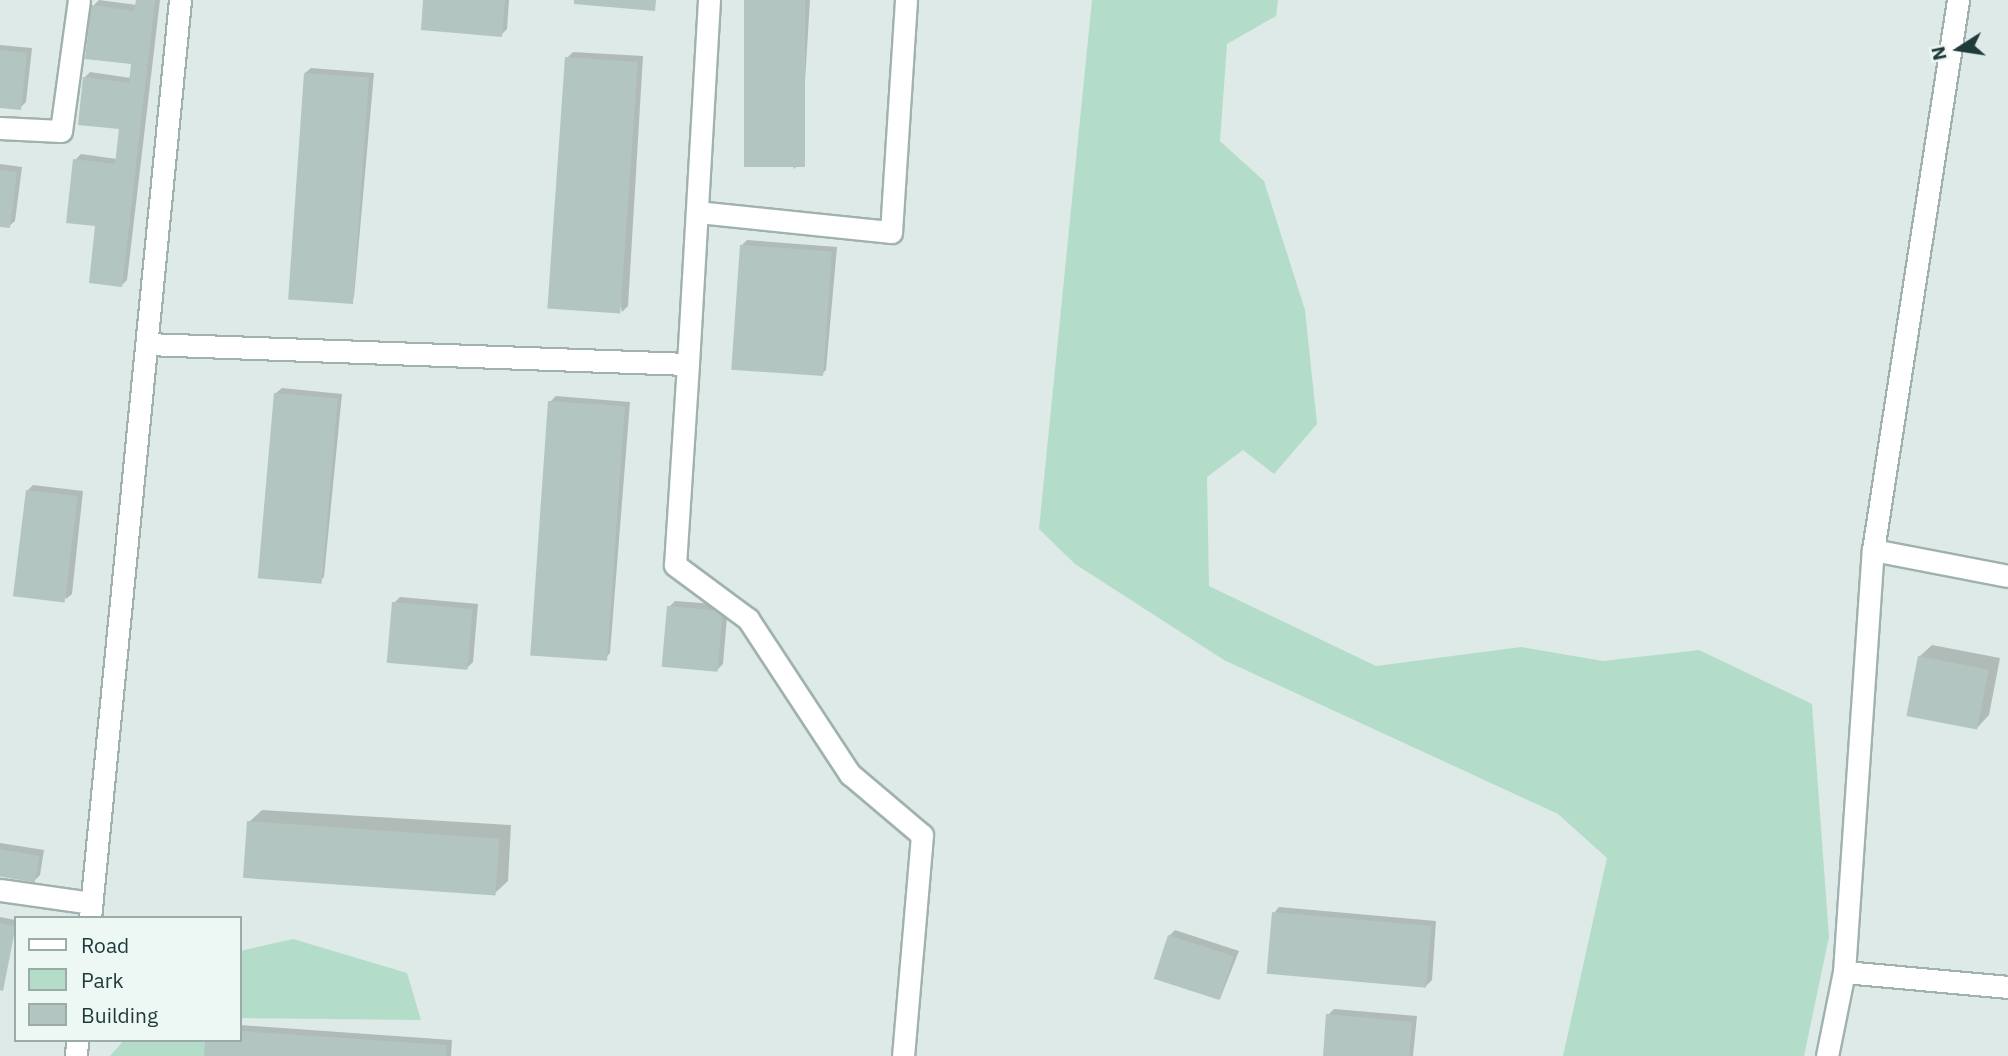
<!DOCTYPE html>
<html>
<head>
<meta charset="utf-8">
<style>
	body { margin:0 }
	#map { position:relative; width:2008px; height:1056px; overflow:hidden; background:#ddeae7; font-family:"IBM Plex Sans",sans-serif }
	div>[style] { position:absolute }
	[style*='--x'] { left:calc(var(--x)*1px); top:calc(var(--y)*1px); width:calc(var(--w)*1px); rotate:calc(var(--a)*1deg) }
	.green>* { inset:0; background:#b4ddc9 }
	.shadow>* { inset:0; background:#0003; transform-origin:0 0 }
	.building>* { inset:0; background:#b3c5c1; transform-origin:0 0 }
	.roads { filter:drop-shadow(2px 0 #a0b2af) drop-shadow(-2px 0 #a0b2af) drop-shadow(0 2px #a0b2af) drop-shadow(0 -2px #a0b2af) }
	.minor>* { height:21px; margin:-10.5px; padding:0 10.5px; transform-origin:10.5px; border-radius:10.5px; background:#fff }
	span { translate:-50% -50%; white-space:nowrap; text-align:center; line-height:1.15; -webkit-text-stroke:5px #edf7f4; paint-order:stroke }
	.legend { position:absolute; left:14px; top:916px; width:228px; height:126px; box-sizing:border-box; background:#edf7f4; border:2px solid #9aaba9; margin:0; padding:9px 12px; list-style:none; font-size:21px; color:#1e3a39 }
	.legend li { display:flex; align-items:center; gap:14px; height:35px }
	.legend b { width:35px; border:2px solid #9aaba9 }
	.north { position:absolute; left:1924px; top:14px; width:70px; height:70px; -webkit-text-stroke:5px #edf7f4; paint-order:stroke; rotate:258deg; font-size:19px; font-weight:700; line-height:28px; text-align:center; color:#1e3a39 }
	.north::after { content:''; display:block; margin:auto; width:24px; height:32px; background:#1e3a39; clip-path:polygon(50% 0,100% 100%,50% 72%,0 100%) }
</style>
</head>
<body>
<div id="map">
	<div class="green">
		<i style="clip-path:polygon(1092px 0,1278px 0,1276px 16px,1227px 44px,1220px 141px,1264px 181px,1305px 310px,1317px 424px,1274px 474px,1243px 450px,1207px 477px,1209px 586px,1376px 666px,1521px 647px,1603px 661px,1699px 650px,1812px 704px,1829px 937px,1804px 1056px,1563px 1056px,1607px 858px,1558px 814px,1224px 660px,1075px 564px,1039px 529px)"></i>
		<i style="clip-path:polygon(293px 939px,407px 973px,421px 1020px,240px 1018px,240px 951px)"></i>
		<i style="clip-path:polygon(124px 1040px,213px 1040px,210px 1056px,110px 1056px)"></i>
	</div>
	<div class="shadow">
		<i style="clip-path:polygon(99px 0,137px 5px,138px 0,160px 0,127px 280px,121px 286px,75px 160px,81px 154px,117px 159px,121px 128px,84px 78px,90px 72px,131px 78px,133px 63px,93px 6px)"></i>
		<i style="clip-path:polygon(425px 0,509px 0,507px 29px,501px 35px)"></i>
		<i style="clip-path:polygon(746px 0,810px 0,800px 163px,794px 169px)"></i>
		<i style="clip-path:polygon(0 45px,32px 48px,26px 102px,20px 108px,0 106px)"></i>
		<i style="clip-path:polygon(573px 52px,643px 56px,628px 306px,622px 312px,567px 58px)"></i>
		<i style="clip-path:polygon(311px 68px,374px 73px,354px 297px,349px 303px,305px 73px)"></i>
		<i style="clip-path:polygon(0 164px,22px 167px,15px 221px,9px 226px,0 225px)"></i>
		<i style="clip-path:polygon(747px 240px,837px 247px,826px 370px,820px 376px,742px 245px)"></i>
		<i style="clip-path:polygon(282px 388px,342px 394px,324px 577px,318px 583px,276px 393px)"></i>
		<i style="clip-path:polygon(556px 396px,630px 402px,610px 653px,605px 659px,550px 402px)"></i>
		<i style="clip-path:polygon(33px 485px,83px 491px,72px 594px,66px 599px,27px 491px)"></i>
		<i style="clip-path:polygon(400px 597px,478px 604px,473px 662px,467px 668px,394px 603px)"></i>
		<i style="clip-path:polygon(675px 601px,728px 605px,723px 664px,717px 670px,669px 607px)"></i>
		<i style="clip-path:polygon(1932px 645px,2000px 658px,1989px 715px,1977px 728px,1919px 657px)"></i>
		<i style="clip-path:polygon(262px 810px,511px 825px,508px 881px,495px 893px,249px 822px)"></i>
		<i style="clip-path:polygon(0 843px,44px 850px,40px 875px,34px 881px,0 875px)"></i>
		<i style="clip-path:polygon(1279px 907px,1436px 921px,1432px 980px,1426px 986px,1274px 913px)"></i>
		<i style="left:0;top:917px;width:16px;height:71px;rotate:11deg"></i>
		<i style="clip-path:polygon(1175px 930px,1239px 951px,1220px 999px,1169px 936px)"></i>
		<i style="clip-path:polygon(1334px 1009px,1417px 1016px,1413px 1056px,1324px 1056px,1328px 1015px)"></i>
		<i style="clip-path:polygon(240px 1025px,452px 1040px,451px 1056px,206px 1056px,240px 1040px)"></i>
	</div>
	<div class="building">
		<i style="clip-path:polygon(136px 0,155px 0,122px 287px,89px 283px,95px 226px,66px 223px,73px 159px,115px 164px,119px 129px,78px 125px,83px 77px,129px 83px,131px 64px,85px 59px,91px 5px,134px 11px)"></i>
		<i style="clip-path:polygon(423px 0,505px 0,502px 37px,421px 30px)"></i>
		<i style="clip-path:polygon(574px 0,656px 0,655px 11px,574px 4px)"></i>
		<i style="left:744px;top:0;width:61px;height:167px"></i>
		<i style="clip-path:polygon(0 50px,27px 53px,21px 110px,0 108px)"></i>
		<i style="left:565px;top:57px;width:73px;height:252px;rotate:4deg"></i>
		<i style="left:304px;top:73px;width:65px;height:227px;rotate:4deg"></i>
		<i style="clip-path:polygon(0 170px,17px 172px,10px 228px,0 227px)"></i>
		<i style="left:740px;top:245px;width:92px;height:125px;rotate:4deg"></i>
		<i style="left:274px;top:393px;width:64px;height:186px;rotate:5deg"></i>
		<i style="left:548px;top:401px;width:77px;height:255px;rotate:4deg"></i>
		<i style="left:26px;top:490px;width:52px;height:107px;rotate:7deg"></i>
		<i style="left:392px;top:602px;width:81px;height:61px;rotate:5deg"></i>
		<i style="left:667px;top:606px;width:56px;height:61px;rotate:5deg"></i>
		<i style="left:1918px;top:656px;width:72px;height:61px;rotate:11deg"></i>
		<i style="left:247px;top:821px;width:253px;height:57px;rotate:4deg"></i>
		<i style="left:0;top:849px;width:40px;height:27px;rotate:10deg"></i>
		<i style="left:1272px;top:912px;width:160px;height:62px;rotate:5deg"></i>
		<i style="left:0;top:923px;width:16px;height:66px;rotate:11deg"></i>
		<i style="left:1168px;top:935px;width:69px;height:46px;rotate:18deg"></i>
		<i style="clip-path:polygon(1326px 1014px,1412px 1022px,1409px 1056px,1323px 1056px)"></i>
		<i style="clip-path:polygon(240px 1031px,447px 1045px,446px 1056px,204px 1056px,205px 1040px,240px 1040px)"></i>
	</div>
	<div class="roads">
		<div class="minor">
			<i style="--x:0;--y:128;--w:61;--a:2.8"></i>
			<i style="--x:61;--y:131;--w:132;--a:-82.2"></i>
			<i style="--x:697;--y:212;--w:195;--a:5.9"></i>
			<i style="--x:891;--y:232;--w:232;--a:-86.3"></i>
			<i style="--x:147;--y:344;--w:541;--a:2.12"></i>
			<i style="--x:688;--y:364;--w:365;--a:-86.7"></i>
			<i style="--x:688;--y:364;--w:201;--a:93.7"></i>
			<i style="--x:675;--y:565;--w:91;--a:36.5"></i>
			<i style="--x:748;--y:619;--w:186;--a:56.7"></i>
			<i style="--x:850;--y:774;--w:94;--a:40.3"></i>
			<i style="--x:922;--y:835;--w:222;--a:94.9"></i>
			<i style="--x:1873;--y:550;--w:137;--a:10.9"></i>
			<i style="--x:0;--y:890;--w:92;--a:8.1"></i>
			<i style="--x:90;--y:918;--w:922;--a:-84.4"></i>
			<i style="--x:1844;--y:972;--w:165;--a:5.2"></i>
			<i style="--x:76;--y:1056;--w:16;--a:-86"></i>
			<i style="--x:1827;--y:1056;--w:86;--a:-78.6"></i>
			<i style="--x:1844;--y:972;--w:423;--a:-86.1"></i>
			<i style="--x:1873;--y:550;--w:557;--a:-81.21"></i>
		</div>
	</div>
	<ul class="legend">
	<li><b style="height:9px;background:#fff"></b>Road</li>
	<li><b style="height:19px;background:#b4ddc9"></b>Park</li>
	<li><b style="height:19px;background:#b3c5c1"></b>Building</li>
	</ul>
	<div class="north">N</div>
</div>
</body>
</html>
